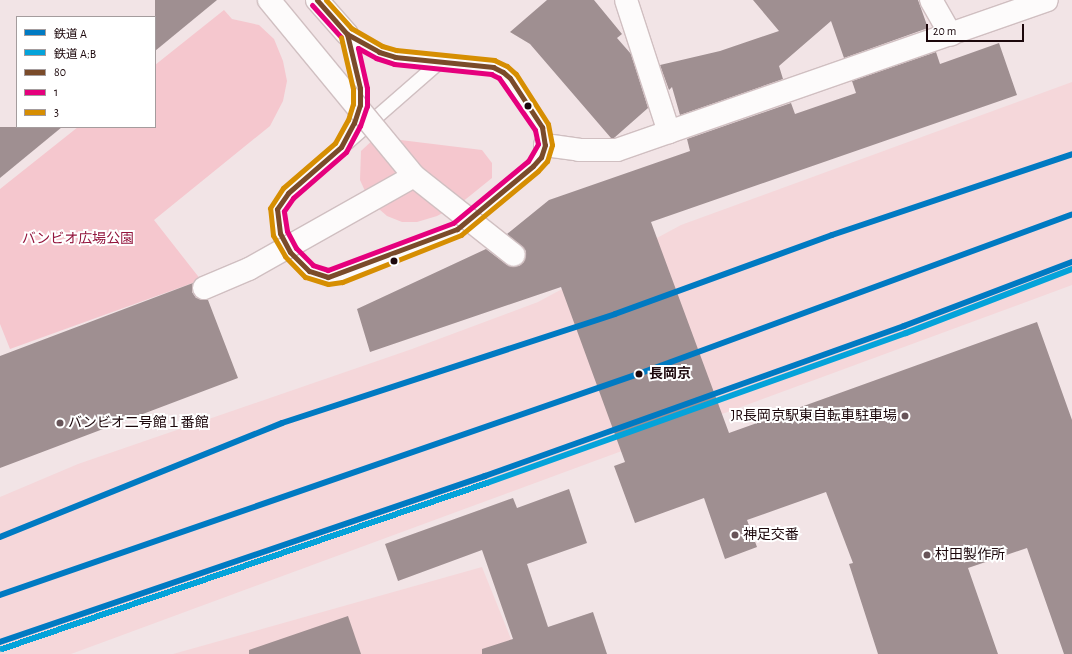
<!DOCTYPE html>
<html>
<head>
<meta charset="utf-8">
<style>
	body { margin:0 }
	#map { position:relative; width:1072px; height:654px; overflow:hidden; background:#f2e4e6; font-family:"Alegreya Sans","Noto Sans JP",sans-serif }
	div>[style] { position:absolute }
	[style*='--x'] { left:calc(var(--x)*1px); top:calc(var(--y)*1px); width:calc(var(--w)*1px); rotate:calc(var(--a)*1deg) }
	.built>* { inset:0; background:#f5d7da }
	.green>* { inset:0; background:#f5c7ce }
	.building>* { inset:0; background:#9f8f91 }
	.roads { filter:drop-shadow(1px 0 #d0bfc1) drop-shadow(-1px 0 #d0bfc1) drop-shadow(0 1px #d0bfc1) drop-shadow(0 -1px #d0bfc1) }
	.lane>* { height:13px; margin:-6.5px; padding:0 6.5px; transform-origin:6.5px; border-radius:6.5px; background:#fdfbfb }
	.street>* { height:22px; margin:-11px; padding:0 11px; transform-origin:11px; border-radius:11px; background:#fdfbfb }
	.secondary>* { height:22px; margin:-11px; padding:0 11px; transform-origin:11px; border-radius:11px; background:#fdfbfb }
	.bridges { filter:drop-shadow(1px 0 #d0bfc1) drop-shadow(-1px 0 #d0bfc1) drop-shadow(0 1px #d0bfc1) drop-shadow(0 -1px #d0bfc1) }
	.street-bridge>* { height:22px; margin:-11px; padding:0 11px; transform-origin:11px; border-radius:11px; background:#fdfbfb }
	.bus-1>* { height:5px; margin:-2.5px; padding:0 2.5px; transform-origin:2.5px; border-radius:2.5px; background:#7a4b2a }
	.bus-2>* { height:5px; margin:-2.5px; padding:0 2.5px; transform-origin:2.5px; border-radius:2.5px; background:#e5007d }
	.bus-3>* { height:5px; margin:-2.5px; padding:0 2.5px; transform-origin:2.5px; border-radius:2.5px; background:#d68e02 }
	.rail-1>* { height:6px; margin:-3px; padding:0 3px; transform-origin:3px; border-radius:3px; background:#007ac2 }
	.rail-2>* { height:6px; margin:-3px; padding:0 3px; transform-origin:3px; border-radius:3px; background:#04a3da }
	.dots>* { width:11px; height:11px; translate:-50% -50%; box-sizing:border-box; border:2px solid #fff; border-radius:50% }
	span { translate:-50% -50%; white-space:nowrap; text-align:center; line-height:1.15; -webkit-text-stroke:4px #fff; paint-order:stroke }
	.park-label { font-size:14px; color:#93153d }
	.stop-label { font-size:14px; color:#1c070b; font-weight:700 }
	.left { translate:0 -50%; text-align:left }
	.poi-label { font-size:14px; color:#1c070b }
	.right { translate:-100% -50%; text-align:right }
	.legend { position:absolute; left:16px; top:16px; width:140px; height:112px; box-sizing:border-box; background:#fff; border:1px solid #a49c9d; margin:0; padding:5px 7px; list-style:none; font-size:12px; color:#1c070b }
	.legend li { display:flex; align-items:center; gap:8px; height:20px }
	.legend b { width:20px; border:1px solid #a49c9d }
	.scale { position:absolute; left:926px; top:24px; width:98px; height:18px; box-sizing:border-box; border:2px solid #1c070b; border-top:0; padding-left:5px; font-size:12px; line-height:14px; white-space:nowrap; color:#1c070b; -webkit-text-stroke:3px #fff; paint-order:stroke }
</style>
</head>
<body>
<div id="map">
	<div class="built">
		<i style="clip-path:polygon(1072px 82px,1072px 285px,71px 654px,0 654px,0 497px,78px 464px,412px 349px,538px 302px,681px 225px)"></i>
		<i style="clip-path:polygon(482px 567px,517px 654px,173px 654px)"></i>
	</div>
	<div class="green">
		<i style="clip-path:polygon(224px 10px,232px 19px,259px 25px,274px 39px,283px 61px,287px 81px,283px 101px,270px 126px,154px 220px,201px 280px,10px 349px,0 324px,0 189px,78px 127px,155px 127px,155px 65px)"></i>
		<i style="clip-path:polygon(376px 137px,482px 150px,492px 163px,492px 178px,461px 203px,437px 216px,417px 222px,402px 222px,387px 216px,379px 209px,365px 191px,360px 180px,361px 151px)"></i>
	</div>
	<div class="building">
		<i style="clip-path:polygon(155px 0,217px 0,155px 51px)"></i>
		<i style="clip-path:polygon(547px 0,594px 0,622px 34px,617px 38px,631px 54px,648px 108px,614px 138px,611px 138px,530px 44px,510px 32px)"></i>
		<i style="clip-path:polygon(753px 0,918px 0,928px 28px,844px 58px,831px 21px,779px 66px,783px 79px,680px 115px,672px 87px,669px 90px,660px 65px,720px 51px,779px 31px)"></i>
		<i style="clip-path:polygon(999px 43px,1017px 95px,651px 222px,729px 433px,1037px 322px,1072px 420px,1072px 654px,1064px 654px,1027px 548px,968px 568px,998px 654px,878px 654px,849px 564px,853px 563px,826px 492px,747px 520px,757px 547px,725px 559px,704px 498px,635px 523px,614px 466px,625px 462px,561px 287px,370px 352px,357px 309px,486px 249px,507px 265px,519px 266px,524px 262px,526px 251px,507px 234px,549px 200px,690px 151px,687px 139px,791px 103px,795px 114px,856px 93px,852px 81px,936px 52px,940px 64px)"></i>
		<i style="clip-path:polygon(0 127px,62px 127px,0 178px)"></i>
		<i style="clip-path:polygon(193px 283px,192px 292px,196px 298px,208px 300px,238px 378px,0 468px,0 356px)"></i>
		<i style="clip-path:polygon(569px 489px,587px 543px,527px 564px,548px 627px,593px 612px,607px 654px,482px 654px,482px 649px,513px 639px,482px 550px,398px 581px,385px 544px,513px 498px,517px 508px)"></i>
		<i style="clip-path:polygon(348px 616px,361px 654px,249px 654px,249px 650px)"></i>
	</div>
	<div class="roads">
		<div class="lane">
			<i style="--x:347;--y:34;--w:37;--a:29"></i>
			<i style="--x:379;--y:52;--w:17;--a:17"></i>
			<i style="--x:395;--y:57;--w:99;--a:5.8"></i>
			<i style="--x:493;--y:67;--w:11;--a:27"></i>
			<i style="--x:503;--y:72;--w:9;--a:41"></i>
			<i style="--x:510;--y:78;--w:59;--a:56.9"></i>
			<i style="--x:542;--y:127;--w:18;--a:81"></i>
			<i style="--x:545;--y:145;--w:13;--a:108"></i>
			<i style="--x:541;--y:157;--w:12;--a:132"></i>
			<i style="--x:533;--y:166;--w:99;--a:140.3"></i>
			<i style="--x:457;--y:229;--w:127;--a:158.7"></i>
			<i style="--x:339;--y:275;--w:11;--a:170"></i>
			<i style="--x:328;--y:277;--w:20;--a:-162"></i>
			<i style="--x:309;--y:271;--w:27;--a:-135"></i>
			<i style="--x:290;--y:252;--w:21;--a:-118"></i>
			<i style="--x:280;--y:233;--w:24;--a:-97"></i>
			<i style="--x:277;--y:209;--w:19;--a:-55"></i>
			<i style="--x:288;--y:193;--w:70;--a:-41"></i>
			<i style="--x:341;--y:147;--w:27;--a:-62"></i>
			<i style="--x:354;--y:123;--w:19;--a:-72"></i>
			<i style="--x:360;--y:105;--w:17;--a:-90"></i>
			<i style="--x:360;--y:88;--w:56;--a:-103.5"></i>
			<i style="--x:347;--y:142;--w:123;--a:-41.1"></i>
		</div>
		<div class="street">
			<i style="--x:626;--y:0;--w:139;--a:72"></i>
			<i style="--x:931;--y:0;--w:40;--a:60.3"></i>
			<i style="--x:545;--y:145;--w:34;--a:8"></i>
			<i style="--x:579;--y:150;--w:38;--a:0"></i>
			<i style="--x:617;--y:150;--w:455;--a:-19.2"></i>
		</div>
		<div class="secondary">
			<i style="--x:317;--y:0;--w:45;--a:48.6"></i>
		</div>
	</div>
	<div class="bridges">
		<div class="street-bridge">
			<i style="--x:269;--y:0;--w:228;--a:50.5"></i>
			<i style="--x:414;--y:176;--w:127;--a:38.3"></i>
			<i style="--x:204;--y:288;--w:49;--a:-22.9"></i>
			<i style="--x:249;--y:269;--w:189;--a:-29.4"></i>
		</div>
	</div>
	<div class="bus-1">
		<i style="--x:317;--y:0;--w:45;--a:48.6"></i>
		<i style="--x:347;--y:34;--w:37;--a:29"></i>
		<i style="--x:379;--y:52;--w:17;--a:17"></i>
		<i style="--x:395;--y:57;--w:99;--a:5.8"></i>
		<i style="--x:493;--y:67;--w:11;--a:27"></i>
		<i style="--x:503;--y:72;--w:9;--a:41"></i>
		<i style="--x:510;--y:78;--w:59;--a:56.9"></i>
		<i style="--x:542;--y:127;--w:18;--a:81"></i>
		<i style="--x:545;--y:145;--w:13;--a:108"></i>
		<i style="--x:541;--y:157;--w:12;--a:132"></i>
		<i style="--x:533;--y:166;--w:99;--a:140.3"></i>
		<i style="--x:457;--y:229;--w:138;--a:159.6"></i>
		<i style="--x:328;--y:277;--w:20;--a:-162"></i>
		<i style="--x:309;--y:271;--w:27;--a:-135"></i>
		<i style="--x:290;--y:252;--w:21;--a:-118"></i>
		<i style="--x:280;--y:233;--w:24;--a:-97"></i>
		<i style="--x:277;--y:209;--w:19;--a:-55"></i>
		<i style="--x:288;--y:193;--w:70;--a:-41"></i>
		<i style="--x:341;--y:147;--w:27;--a:-62"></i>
		<i style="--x:354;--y:123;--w:19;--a:-72"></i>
		<i style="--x:360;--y:105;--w:17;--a:-90"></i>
		<i style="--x:360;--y:88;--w:56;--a:-103.5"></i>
	</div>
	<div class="bus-2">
		<i style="--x:312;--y:5;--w:43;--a:47.8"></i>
		<i style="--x:358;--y:48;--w:21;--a:29"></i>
		<i style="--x:376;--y:58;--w:19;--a:18"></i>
		<i style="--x:394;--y:64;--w:98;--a:5.9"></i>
		<i style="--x:491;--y:74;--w:9;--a:27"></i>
		<i style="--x:499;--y:78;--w:63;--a:55.3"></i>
		<i style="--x:535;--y:130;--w:14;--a:78"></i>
		<i style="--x:538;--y:144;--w:20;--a:120"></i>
		<i style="--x:528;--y:161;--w:97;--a:140.4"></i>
		<i style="--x:453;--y:223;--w:134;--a:159.4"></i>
		<i style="--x:328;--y:270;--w:16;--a:-162"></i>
		<i style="--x:313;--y:265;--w:24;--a:-135"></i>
		<i style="--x:296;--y:248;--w:19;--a:-118"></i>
		<i style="--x:287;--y:231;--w:20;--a:-99"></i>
		<i style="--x:284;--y:211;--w:16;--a:-55"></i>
		<i style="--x:293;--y:198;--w:70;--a:-41"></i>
		<i style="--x:346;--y:152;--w:30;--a:-62"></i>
		<i style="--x:360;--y:126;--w:21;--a:-71"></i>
		<i style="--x:367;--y:106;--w:18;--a:-90"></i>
		<i style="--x:367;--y:88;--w:41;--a:-102.7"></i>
	</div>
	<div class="bus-3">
		<i style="--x:326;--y:0;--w:38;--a:48"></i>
		<i style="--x:351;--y:28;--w:36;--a:30"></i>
		<i style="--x:382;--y:46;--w:15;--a:16"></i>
		<i style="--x:396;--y:50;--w:99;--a:5.8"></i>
		<i style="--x:494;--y:60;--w:14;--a:25"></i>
		<i style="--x:507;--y:66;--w:12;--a:42"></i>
		<i style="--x:516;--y:74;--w:59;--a:57.4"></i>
		<i style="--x:548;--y:124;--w:21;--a:79"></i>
		<i style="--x:552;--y:145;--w:17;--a:107"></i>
		<i style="--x:547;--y:161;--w:13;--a:132"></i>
		<i style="--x:538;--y:171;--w:100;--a:140.3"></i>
		<i style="--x:461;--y:235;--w:128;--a:158.4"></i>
		<i style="--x:342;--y:282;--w:14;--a:172"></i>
		<i style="--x:328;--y:284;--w:24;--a:-163"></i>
		<i style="--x:305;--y:277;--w:29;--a:-134"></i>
		<i style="--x:285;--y:256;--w:24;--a:-120"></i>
		<i style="--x:273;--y:235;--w:27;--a:-96"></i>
		<i style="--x:270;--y:208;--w:24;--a:-57"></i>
		<i style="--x:283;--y:188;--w:69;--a:-40.9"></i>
		<i style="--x:335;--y:143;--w:26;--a:-61"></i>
		<i style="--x:348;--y:120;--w:17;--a:-73"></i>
		<i style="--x:353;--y:104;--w:15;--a:-90"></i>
		<i style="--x:353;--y:89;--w:53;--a:-103"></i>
	</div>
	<div class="rail-1">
		<i style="--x:0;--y:537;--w:304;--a:-22"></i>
		<i style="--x:282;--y:423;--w:350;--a:-18.1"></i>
		<i style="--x:615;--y:314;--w:231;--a:-20"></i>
		<i style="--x:832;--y:235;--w:253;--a:-18.6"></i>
		<i style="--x:0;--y:595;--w:678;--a:-19.1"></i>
		<i style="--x:641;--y:373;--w:459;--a:-20.2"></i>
		<i style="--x:0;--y:642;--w:513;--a:-18.89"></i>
		<i style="--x:485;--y:476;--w:445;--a:-19.7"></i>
		<i style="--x:904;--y:326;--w:180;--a:-20.9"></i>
	</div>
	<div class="rail-2">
		<i style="--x:2;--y:649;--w:513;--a:-18.89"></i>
		<i style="--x:487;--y:483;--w:445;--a:-19.7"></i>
		<i style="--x:906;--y:333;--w:178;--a:-21.1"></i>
	</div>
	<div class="dots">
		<i style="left:528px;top:106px;background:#1c070b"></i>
		<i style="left:394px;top:261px;background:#1c070b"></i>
		<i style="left:639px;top:374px;background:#1c070b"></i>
		<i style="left:905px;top:416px;background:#675458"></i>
		<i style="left:60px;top:423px;background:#675458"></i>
		<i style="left:735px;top:535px;background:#675458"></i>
		<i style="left:927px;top:555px;background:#675458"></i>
	</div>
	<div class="park-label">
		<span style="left:78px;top:239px">バンビオ広場公園</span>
	</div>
	<div class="stop-label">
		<span class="left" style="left:649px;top:374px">長岡京</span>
	</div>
	<div class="poi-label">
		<span class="right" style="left:897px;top:416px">JR長岡京駅東自転車駐車場</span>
		<span class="left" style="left:68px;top:423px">バンビオ二号館１番館</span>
		<span class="left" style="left:743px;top:535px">神足交番</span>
		<span class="left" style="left:935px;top:555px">村田製作所</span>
	</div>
	<ul class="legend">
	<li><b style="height:5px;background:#007ac2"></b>鉄道 A</li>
	<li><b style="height:5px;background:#04a3da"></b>鉄道 A;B</li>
	<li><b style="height:5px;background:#7a4b2a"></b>80</li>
	<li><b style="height:5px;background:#e5007d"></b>1</li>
	<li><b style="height:5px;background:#d68e02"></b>3</li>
	</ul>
	<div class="scale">20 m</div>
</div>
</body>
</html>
